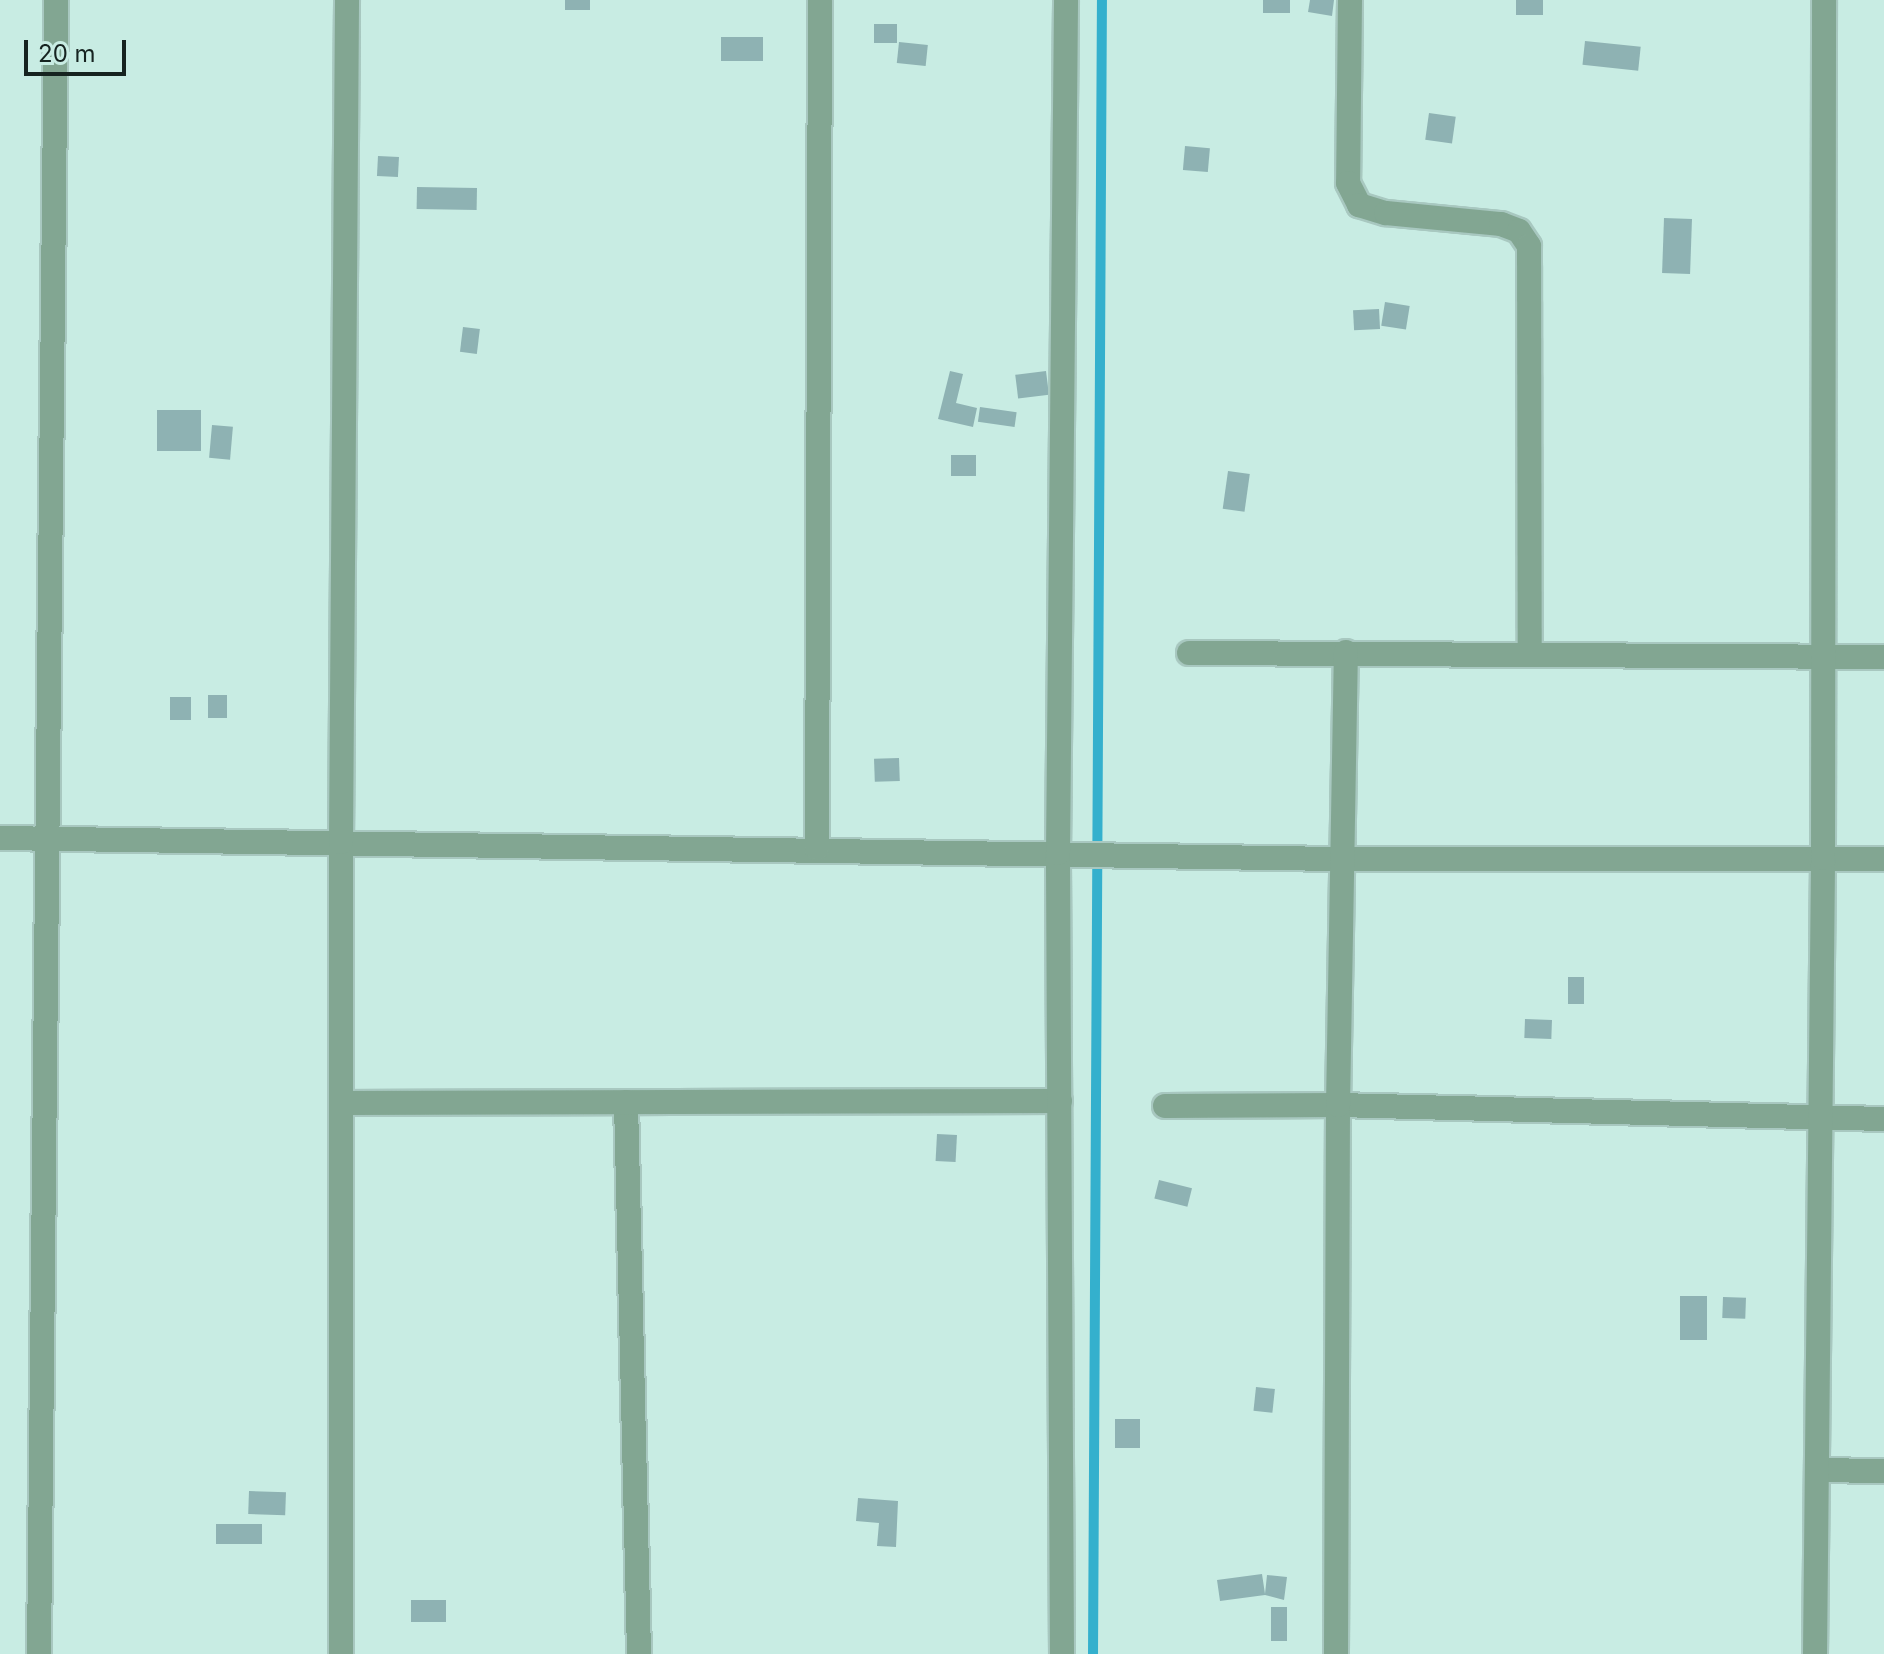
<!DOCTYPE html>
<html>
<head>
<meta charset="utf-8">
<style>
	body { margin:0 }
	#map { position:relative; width:1884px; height:1654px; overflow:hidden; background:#c8ece3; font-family:Inter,sans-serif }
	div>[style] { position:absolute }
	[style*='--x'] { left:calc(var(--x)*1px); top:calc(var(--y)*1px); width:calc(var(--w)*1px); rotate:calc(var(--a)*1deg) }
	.stream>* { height:10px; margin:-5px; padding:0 5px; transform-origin:5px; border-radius:5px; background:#34b0cd }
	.building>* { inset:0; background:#8eb2b3; transform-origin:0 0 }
	.roads { filter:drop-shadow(2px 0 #a8c8c0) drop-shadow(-2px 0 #a8c8c0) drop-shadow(0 2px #a8c8c0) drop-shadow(0 -2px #a8c8c0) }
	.street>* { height:24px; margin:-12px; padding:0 12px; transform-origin:12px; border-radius:12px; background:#82a692 }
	span { translate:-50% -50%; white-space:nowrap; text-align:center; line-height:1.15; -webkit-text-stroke:6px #c8ece3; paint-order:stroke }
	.scale { position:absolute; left:24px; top:40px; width:102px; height:36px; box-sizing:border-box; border:4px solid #162320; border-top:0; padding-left:10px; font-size:24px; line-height:28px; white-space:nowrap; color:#162320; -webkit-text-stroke:6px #c8ece3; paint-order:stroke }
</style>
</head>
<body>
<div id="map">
	<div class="stream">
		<i style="--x:1093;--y:1654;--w:1654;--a:-89.69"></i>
	</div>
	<div class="building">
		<i style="left:565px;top:0;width:25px;height:10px"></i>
		<i style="left:1263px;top:0;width:27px;height:13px"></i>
		<i style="clip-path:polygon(1310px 0,1334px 0,1332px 16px,1308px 12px)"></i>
		<i style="left:1516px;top:0;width:27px;height:15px"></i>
		<i style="left:874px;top:24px;width:23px;height:19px"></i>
		<i style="left:721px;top:37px;width:42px;height:24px"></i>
		<i style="left:1585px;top:41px;width:56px;height:24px;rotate:6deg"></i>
		<i style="left:899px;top:42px;width:29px;height:21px;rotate:6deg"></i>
		<i style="left:1429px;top:113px;width:27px;height:27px;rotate:8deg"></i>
		<i style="left:1185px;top:146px;width:25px;height:24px;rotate:5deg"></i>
		<i style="left:378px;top:156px;width:21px;height:20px;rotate:3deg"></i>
		<i style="left:417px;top:187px;width:60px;height:22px;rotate:1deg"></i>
		<i style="left:1664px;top:218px;width:28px;height:55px;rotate:2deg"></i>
		<i style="left:1385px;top:302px;width:25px;height:24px;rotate:9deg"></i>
		<i style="left:1379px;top:309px;width:20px;height:26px;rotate:87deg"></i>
		<i style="left:463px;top:327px;width:17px;height:25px;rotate:7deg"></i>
		<i style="clip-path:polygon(950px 371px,963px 374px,956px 403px,977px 408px,973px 427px,938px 419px)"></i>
		<i style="left:1046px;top:371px;width:24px;height:31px;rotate:83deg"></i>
		<i style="left:980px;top:407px;width:37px;height:15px;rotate:8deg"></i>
		<i style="left:157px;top:410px;width:44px;height:41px"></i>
		<i style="left:212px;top:425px;width:21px;height:33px;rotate:5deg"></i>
		<i style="left:951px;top:455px;width:25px;height:21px"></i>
		<i style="left:1228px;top:471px;width:22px;height:38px;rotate:8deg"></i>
		<i style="left:208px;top:695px;width:19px;height:23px"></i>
		<i style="left:170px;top:697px;width:21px;height:23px"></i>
		<i style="left:899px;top:758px;width:23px;height:25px;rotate:88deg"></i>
		<i style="left:1568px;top:977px;width:16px;height:27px"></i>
		<i style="left:1525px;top:1019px;width:27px;height:19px;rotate:2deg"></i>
		<i style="left:937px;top:1134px;width:20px;height:27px;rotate:3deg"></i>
		<i style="left:1159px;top:1180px;width:34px;height:19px;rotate:14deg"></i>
		<i style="left:1680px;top:1296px;width:27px;height:44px"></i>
		<i style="left:1723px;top:1297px;width:23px;height:21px;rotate:2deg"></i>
		<i style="left:1256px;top:1387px;width:19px;height:24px;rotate:6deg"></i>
		<i style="left:1115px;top:1419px;width:25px;height:29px"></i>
		<i style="left:249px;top:1491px;width:37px;height:23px;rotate:2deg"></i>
		<i style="clip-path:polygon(858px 1498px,898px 1501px,896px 1547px,877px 1546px,879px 1523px,856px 1521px)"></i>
		<i style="left:216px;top:1524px;width:46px;height:20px"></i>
		<i style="clip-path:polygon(1262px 1574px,1265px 1594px,1267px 1575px,1287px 1577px,1284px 1600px,1265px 1595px,1220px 1601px,1217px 1580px)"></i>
		<i style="left:411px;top:1600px;width:35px;height:22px"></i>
		<i style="left:1271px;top:1607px;width:16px;height:34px"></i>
	</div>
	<div class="roads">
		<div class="street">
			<i style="--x:1350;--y:0;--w:183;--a:90.6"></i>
			<i style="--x:1348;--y:183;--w:25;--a:63"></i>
			<i style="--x:1359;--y:205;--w:28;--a:17"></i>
			<i style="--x:1386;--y:213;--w:116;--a:5.5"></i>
			<i style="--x:1501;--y:224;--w:19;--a:21"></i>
			<i style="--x:1519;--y:231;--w:18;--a:56"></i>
			<i style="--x:1529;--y:246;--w:408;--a:89.9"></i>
			<i style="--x:1189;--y:653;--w:695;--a:0.33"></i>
			<i style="--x:0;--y:838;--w:1342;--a:0.9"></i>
			<i style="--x:1342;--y:859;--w:542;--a:0"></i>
			<i style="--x:817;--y:848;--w:848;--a:-89.8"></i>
			<i style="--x:626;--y:1102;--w:552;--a:88.65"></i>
			<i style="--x:342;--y:1103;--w:718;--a:-0.16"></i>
			<i style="--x:1165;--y:1106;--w:173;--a:-0.3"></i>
			<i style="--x:1338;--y:1105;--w:546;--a:1.47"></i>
			<i style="--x:1817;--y:1470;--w:67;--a:0.9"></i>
			<i style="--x:39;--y:1654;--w:1654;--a:-89.41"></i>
			<i style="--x:341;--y:1654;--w:812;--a:-90"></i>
			<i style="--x:341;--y:842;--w:842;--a:-89.59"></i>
			<i style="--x:1062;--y:1654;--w:801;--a:-90.29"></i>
			<i style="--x:1058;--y:853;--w:853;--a:-89.46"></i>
			<i style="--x:1336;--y:1654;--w:549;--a:-89.79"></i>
			<i style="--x:1338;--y:1105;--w:453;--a:-89"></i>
			<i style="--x:1815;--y:1654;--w:796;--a:-89.42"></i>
			<i style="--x:1823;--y:858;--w:858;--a:-89.93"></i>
		</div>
	</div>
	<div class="scale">20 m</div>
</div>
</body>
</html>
